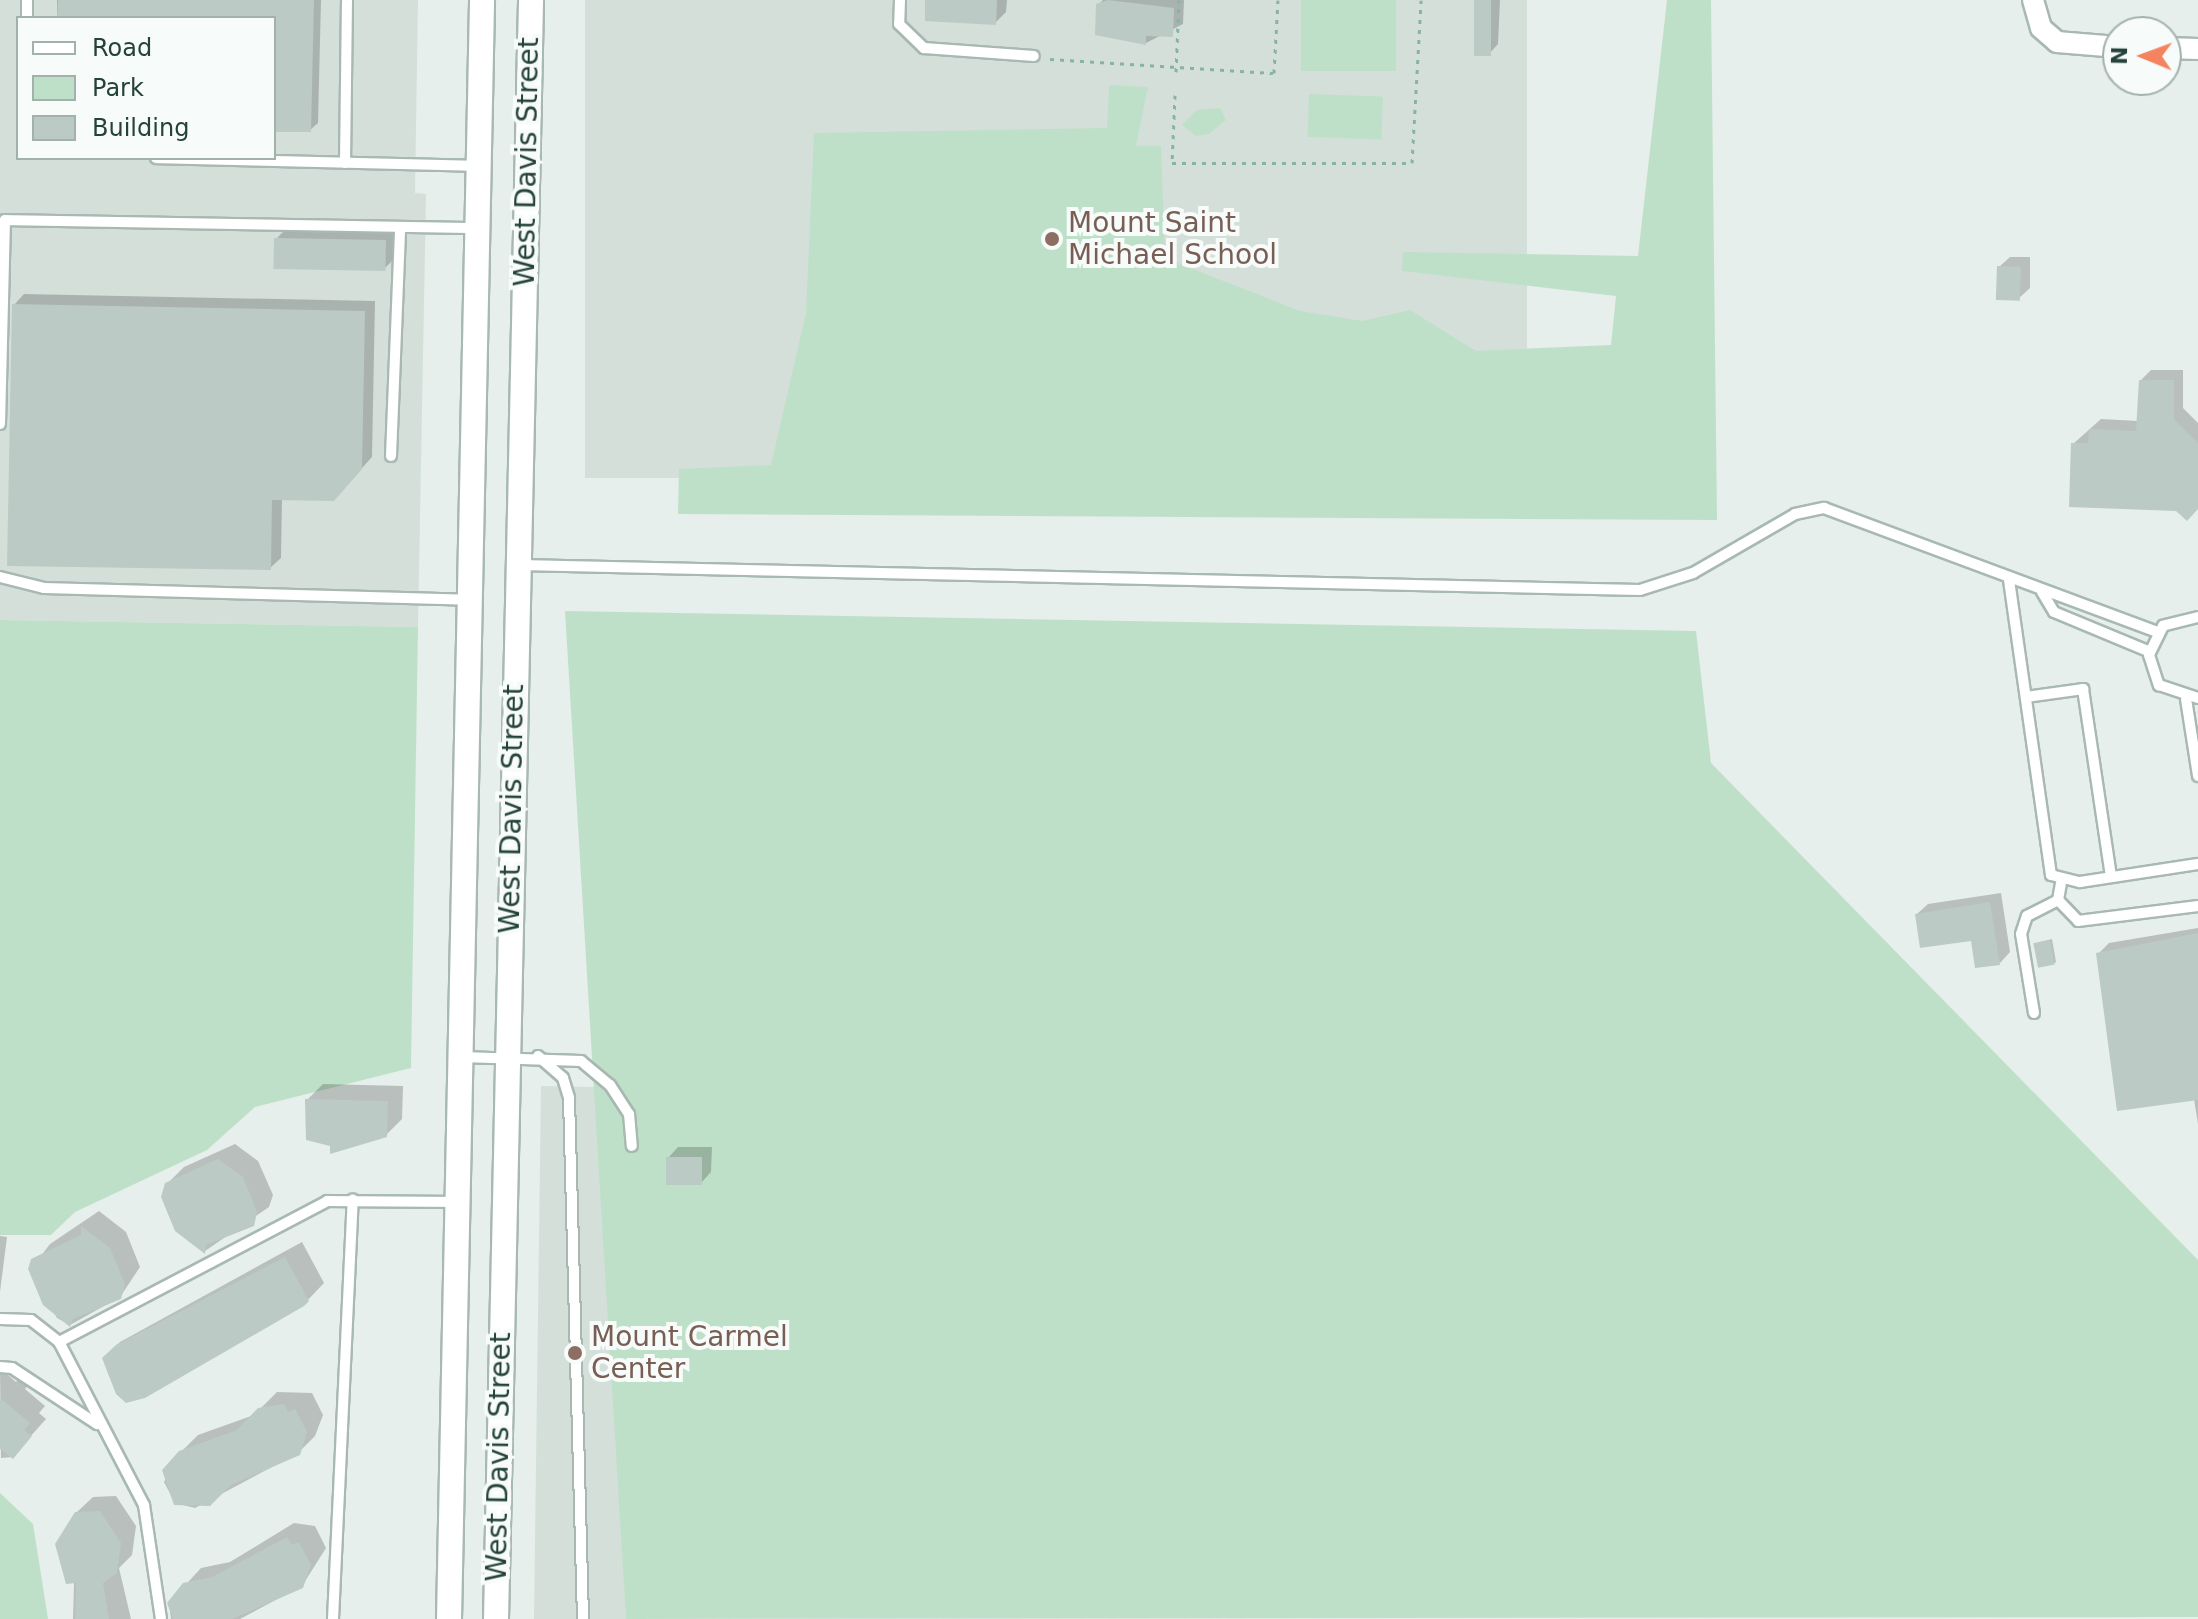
<!DOCTYPE html>
<html>
<head>
<meta charset="utf-8">
<style>
	body { margin:0 }
	#map { position:relative; width:2198px; height:1619px; overflow:hidden; background:#e6efeb; font-family:"DejaVu Sans",sans-serif }
	div>[style] { position:absolute }
	[style*='--x'] { left:calc(var(--x)*1px); top:calc(var(--y)*1px); width:calc(var(--w)*1px); rotate:calc(var(--a)*1deg) }
	.built>* { inset:0; background:#d4dfda; transform-origin:0 0 }
	.green>* { inset:0; background:#bfe0c8; transform-origin:0 0 }
	.shadow>* { inset:0; background:#0003 }
	.building>* { inset:0; background:#bbcac4; transform-origin:0 0 }
	.path>* { height:3px; margin-top:-1.5px; transform-origin:0; background:repeating-linear-gradient(90deg,#86b3a5 0 4px,transparent 0 10px) }
	.roads { filter:drop-shadow(2px 0 #a8b8b2) drop-shadow(-2px 0 #a8b8b2) drop-shadow(0 2px #a8b8b2) drop-shadow(0 -2px #a8b8b2) }
	.lane>* { height:10px; margin:-5px; padding:0 5px; transform-origin:5px; border-radius:5px; background:#fff }
	.street>* { height:20px; margin:-10px; padding:0 10px; transform-origin:10px; border-radius:10px; background:#fff }
	.secondary>* { height:24px; margin:-12px; padding:0 12px; transform-origin:12px; border-radius:12px; background:#fff }
	.dots>* { width:22px; height:22px; translate:-50% -50%; box-sizing:border-box; border:4px solid #f7fbf9; border-radius:50% }
	span { translate:-50% -50%; white-space:nowrap; text-align:center; line-height:1.15; -webkit-text-stroke:8px #f7fbf9; paint-order:stroke }
	.street-label { font-size:28px; color:#24423a }
	.education-label { font-size:28px; color:#785e54 }
	.left { translate:0 -50%; text-align:left }
	.legend { position:absolute; left:16px; top:16px; width:260px; height:144px; box-sizing:border-box; background:#f7fbf9; border:2px solid #a3b1ad; margin:0; padding:10px 14px; list-style:none; font-size:24px; color:#24423a }
	.legend li { display:flex; align-items:center; gap:16px; height:40px }
	.legend b { width:40px; border:2px solid #a3b1ad }
	.north { position:absolute; left:2102px; top:16px; width:80px; height:80px; box-sizing:border-box; background:#f7fbf9; border:2px solid #a3b1ad; border-radius:50%; rotate:271deg; font-size:22px; font-weight:700; line-height:32px; text-align:center; color:#24423a }
	.north::after { content:''; display:block; margin:auto; width:28px; height:36px; background:#f4845f; clip-path:polygon(50% 0,100% 100%,50% 72%,0 100%) }
</style>
</head>
<body>
<div id="map">
	<div class="built">
		<i style="clip-path:polygon(evenodd,0 0,418px 0,415px 193px,426px 194px,418px 627px,0 620px,0 0,18px 18px,274px 18px,274px 158px,18px 158px,18px 18px)"></i>
		<i style="left:585px;top:0;width:942px;height:478px"></i>
		<i style="clip-path:polygon(541px 1086px,598px 1087px,626px 1619px,534px 1619px)"></i>
	</div>
	<div class="green">
		<i style="left:1301px;top:0;width:95px;height:71px"></i>
		<i style="clip-path:polygon(1667px 0,1711px 0,1717px 520px,678px 514px,679px 469px,771px 465px,806px 313px,814px 133px,1107px 128px,1109px 85px,1148px 87px,1136px 146px,1161px 146px,1165px 258px,1300px 311px,1362px 321px,1410px 310px,1476px 351px,1611px 345px,1616px 296px,1402px 271px,1403px 252px,1638px 256px)"></i>
		<i style="left:1309px;top:94px;width:74px;height:43px;rotate:2deg"></i>
		<i style="clip-path:polygon(1220px 108px,1226px 120px,1209px 134px,1196px 136px,1182px 125px,1197px 110px)"></i>
		<i style="clip-path:polygon(565px 611px,1696px 631px,1711px 763px,2198px 1260px,2198px 1617px,626px 1619px)"></i>
		<i style="clip-path:polygon(0 620px,418px 627px,411px 1068px,255px 1107px,207px 1150px,75px 1212px,51px 1235px,0 1235px)"></i>
		<i style="clip-path:polygon(0 1493px,33px 1524px,48px 1619px,0 1619px)"></i>
	</div>
	<div class="shadow">
		<i style="clip-path:polygon(57px 0,321px 0,318px 123px,310px 130px,274px 130px,274px 18px,57px 18px)"></i>
		<i style="clip-path:polygon(925px 0,1007px 0,1006px 12px,996px 22px)"></i>
		<i style="clip-path:polygon(1103px 0,1184px 0,1183px 24px,1146px 43px,1098px 5px)"></i>
		<i style="clip-path:polygon(1477px 0,1500px 0,1498px 44px,1488px 55px)"></i>
		<i style="clip-path:polygon(287px 228px,396px 230px,395px 258px,384px 269px,276px 239px)"></i>
		<i style="clip-path:polygon(2010px 257px,2030px 257px,2030px 288px,2019px 298px,1999px 267px)"></i>
		<i style="clip-path:polygon(24px 294px,375px 301px,372px 457px,344px 488px,282px 498px,281px 558px,270px 568px,14px 305px)"></i>
		<i style="clip-path:polygon(2151px 370px,2183px 370px,2183px 408px,2198px 423px,2198px 507px,2177px 509px,2073px 444px,2101px 419px,2138px 421px,2141px 380px)"></i>
		<i style="clip-path:polygon(2001px 893px,2010px 952px,2000px 963px,1972px 938px,1917px 914px,1928px 904px)"></i>
		<i style="clip-path:polygon(2198px 928px,2198px 1124px,2194px 1099px,2098px 954px,2109px 943px)"></i>
		<i style="clip-path:polygon(2052px 939px,2056px 962px,2054px 963px,2036px 943px)"></i>
		<i style="clip-path:polygon(323px 1084px,403px 1086px,402px 1119px,386px 1135px,332px 1144px,307px 1100px)"></i>
		<i style="clip-path:polygon(235px 1144px,258px 1161px,273px 1195px,269px 1207px,205px 1251px,167px 1184px,184px 1167px)"></i>
		<i style="clip-path:polygon(678px 1147px,712px 1147px,711px 1172px,701px 1183px,668px 1158px)"></i>
		<i style="clip-path:polygon(99px 1211px,126px 1232px,140px 1267px,120px 1297px,70px 1325px,57px 1318px,31px 1269px,50px 1244px)"></i>
		<i style="clip-path:polygon(0 1236px,7px 1237px,0 1292px)"></i>
		<i style="clip-path:polygon(302px 1242px,324px 1283px,303px 1305px,104px 1358px,120px 1342px)"></i>
		<i style="clip-path:polygon(0 1368px,16px 1382px,23px 1374px,31px 1381px,25px 1389px,45px 1406px,39px 1413px,46px 1419px,12px 1457px,1px 1458px)"></i>
		<i style="clip-path:polygon(277px 1392px,312px 1393px,323px 1415px,315px 1436px,298px 1453px,195px 1508px,175px 1503px,164px 1482px,181px 1452px,198px 1435px,254px 1415px)"></i>
		<i style="clip-path:polygon(116px 1496px,136px 1526px,132px 1555px,119px 1568px,131px 1619px,73px 1619px,76px 1513px,93px 1497px)"></i>
		<i style="clip-path:polygon(294px 1523px,315px 1526px,326px 1548px,302px 1586px,240px 1619px,171px 1619px,169px 1603px,201px 1568px,230px 1562px)"></i>
	</div>
	<div class="building">
		<i style="clip-path:polygon(58px 0,314px 0,311px 132px,274px 132px,274px 18px,57px 18px)"></i>
		<i style="clip-path:polygon(925px 0,997px 0,996px 25px,925px 21px)"></i>
		<i style="clip-path:polygon(1108px 0,1174px 8px,1173px 37px,1146px 36px,1146px 45px,1095px 35px,1096px 4px)"></i>
		<i style="left:1474px;top:0;width:17px;height:56px"></i>
		<i style="left:274px;top:238px;width:112px;height:31px;rotate:1deg"></i>
		<i style="left:1997px;top:266px;width:24px;height:34px;rotate:2deg"></i>
		<i style="clip-path:polygon(12px 304px,365px 311px,362px 469px,334px 501px,272px 500px,271px 570px,7px 566px)"></i>
		<i style="clip-path:polygon(2139px 380px,2174px 380px,2174px 419px,2198px 443px,2198px 509px,2187px 521px,2176px 511px,2069px 507px,2071px 443px,2088px 443px,2089px 429px,2136px 431px)"></i>
		<i style="clip-path:polygon(1990px 902px,2000px 965px,1975px 968px,1971px 941px,1920px 948px,1915px 914px)"></i>
		<i style="clip-path:polygon(2198px 933px,2198px 1100px,2117px 1111px,2096px 953px)"></i>
		<i style="left:2050px;top:940px;width:25px;height:17px;rotate:79deg"></i>
		<i style="clip-path:polygon(305px 1099px,388px 1101px,387px 1137px,330px 1154px,330px 1146px,306px 1140px)"></i>
		<i style="left:666px;top:1157px;width:36px;height:28px"></i>
		<i style="clip-path:polygon(218px 1159px,243px 1177px,257px 1212px,254px 1226px,206px 1245px,205px 1254px,175px 1231px,161px 1197px,165px 1183px)"></i>
		<i style="clip-path:polygon(81px 1226px,110px 1248px,125px 1284px,121px 1299px,73px 1319px,70px 1327px,43px 1305px,28px 1269px,31px 1259px,81px 1235px)"></i>
		<i style="clip-path:polygon(285px 1257px,309px 1301px,304px 1306px,145px 1398px,126px 1403px,116px 1394px,102px 1358px,116px 1345px)"></i>
		<i style="clip-path:polygon(0 1398px,30px 1423px,24px 1430px,32px 1436px,13px 1459px,0 1449px)"></i>
		<i style="clip-path:polygon(284px 1404px,288px 1412px,295px 1409px,307px 1432px,300px 1455px,231px 1485px,210px 1506px,174px 1505px,162px 1470px,179px 1451px,237px 1430px,258px 1408px)"></i>
		<i style="clip-path:polygon(100px 1511px,121px 1543px,117px 1573px,103px 1583px,109px 1619px,75px 1619px,76px 1583px,66px 1584px,55px 1544px,75px 1512px)"></i>
		<i style="clip-path:polygon(287px 1537px,292px 1545px,299px 1542px,311px 1565px,303px 1588px,232px 1619px,173px 1619px,167px 1603px,183px 1583px,212px 1577px)"></i>
	</div>
	<div class="path">
		<i style="--x:1050;--y:59;--w:224;--a:3.6"></i>
		<i style="--x:1274;--y:73;--w:73;--a:-86.9"></i>
		<i style="--x:1176;--y:72;--w:72;--a:-87.6"></i>
		<i style="--x:1175;--y:95;--w:68;--a:92.5"></i>
		<i style="--x:1172;--y:163;--w:240;--a:0"></i>
		<i style="--x:1412;--y:163;--w:163;--a:-86.8"></i>
	</div>
	<div class="roads">
		<div class="lane">
			<i style="--x:900;--y:0;--w:24;--a:92"></i>
			<i style="--x:899;--y:24;--w:35;--a:44"></i>
			<i style="--x:924;--y:48;--w:110;--a:4.2"></i>
			<i style="--x:27;--y:18;--w:18;--a:-90"></i>
			<i style="--x:156;--y:158;--w:322;--a:1.4"></i>
			<i style="--x:345;--y:163;--w:163;--a:-89.3"></i>
			<i style="--x:0;--y:424;--w:204;--a:-88.6"></i>
			<i style="--x:5;--y:220;--w:473;--a:1"></i>
			<i style="--x:391;--y:456;--w:228;--a:-87.7"></i>
			<i style="--x:520;--y:565;--w:1120;--a:1.28"></i>
			<i style="--x:1640;--y:590;--w:56;--a:-17.8"></i>
			<i style="--x:1693;--y:573;--w:118;--a:-30"></i>
			<i style="--x:1795;--y:514;--w:30;--a:-12"></i>
			<i style="--x:1824;--y:508;--w:355;--a:20.4"></i>
			<i style="--x:0;--y:577;--w:45;--a:14"></i>
			<i style="--x:44;--y:588;--w:424;--a:1.6"></i>
			<i style="--x:2009;--y:580;--w:298;--a:81.9"></i>
			<i style="--x:2051;--y:875;--w:30;--a:14"></i>
			<i style="--x:2080;--y:882;--w:119;--a:-8.7"></i>
			<i style="--x:2042;--y:592;--w:23;--a:59"></i>
			<i style="--x:2054;--y:612;--w:104;--a:22.6"></i>
			<i style="--x:2198;--y:617;--w:36;--a:166"></i>
			<i style="--x:2163;--y:626;--w:32;--a:116"></i>
			<i style="--x:2149;--y:655;--w:32;--a:72"></i>
			<i style="--x:2159;--y:685;--w:41;--a:18.4"></i>
			<i style="--x:2026;--y:697;--w:58;--a:-8"></i>
			<i style="--x:2083;--y:689;--w:190;--a:81.5"></i>
			<i style="--x:2186;--y:699;--w:78;--a:81.1"></i>
			<i style="--x:2058;--y:900;--w:29;--a:46"></i>
			<i style="--x:2078;--y:921;--w:121;--a:-7.1"></i>
			<i style="--x:2034;--y:1013;--w:80;--a:-99.3"></i>
			<i style="--x:2021;--y:934;--w:19;--a:-72"></i>
			<i style="--x:2027;--y:916;--w:35;--a:-27"></i>
			<i style="--x:2058;--y:900;--w:17;--a:-80"></i>
			<i style="--x:538;--y:1056;--w:33;--a:41"></i>
			<i style="--x:563;--y:1078;--w:21;--a:73"></i>
			<i style="--x:569;--y:1098;--w:521;--a:88.46"></i>
			<i style="--x:462;--y:1057;--w:119;--a:1.9"></i>
			<i style="--x:581;--y:1061;--w:38;--a:40"></i>
			<i style="--x:610;--y:1085;--w:35;--a:57"></i>
			<i style="--x:629;--y:1114;--w:32;--a:85"></i>
			<i style="--x:0;--y:1319;--w:31;--a:2"></i>
			<i style="--x:31;--y:1320;--w:36;--a:38"></i>
			<i style="--x:0;--y:1367;--w:12;--a:5"></i>
			<i style="--x:12;--y:1368;--w:102;--a:33.4"></i>
			<i style="--x:161;--y:1619;--w:115;--a:-98.5"></i>
			<i style="--x:144;--y:1505;--w:184;--a:-117.5"></i>
			<i style="--x:59;--y:1342;--w:303;--a:-27.7"></i>
			<i style="--x:327;--y:1201;--w:130;--a:0.4"></i>
			<i style="--x:333;--y:1619;--w:420;--a:-87.3"></i>
		</div>
		<div class="street">
			<i style="--x:2033;--y:0;--w:29;--a:74"></i>
			<i style="--x:2041;--y:28;--w:21;--a:41"></i>
			<i style="--x:2057;--y:42;--w:61;--a:4.7"></i>
			<i style="--x:2166;--y:48;--w:32;--a:2"></i>
		</div>
		<div class="secondary">
			<i style="--x:449;--y:1619;--w:1619;--a:-88.83"></i>
			<i style="--x:496;--y:1619;--w:1619;--a:-88.76"></i>
		</div>
	</div>
	<div class="dots">
		<i style="left:1052px;top:239px;background:#8d6e63"></i>
		<i style="left:575px;top:1353px;background:#8d6e63"></i>
	</div>
	<div class="street-label">
		<span style="left:527px;top:162px;rotate:-89deg">West Davis Street</span>
		<span style="left:512px;top:809px;rotate:-89deg">West Davis Street</span>
		<span style="left:499px;top:1457px;rotate:-89deg">West Davis Street</span>
	</div>
	<div class="education-label">
		<span class="left" style="left:1068px;top:239px">Mount Saint<br>Michael School</span>
		<span class="left" style="left:591px;top:1353px">Mount Carmel<br>Center</span>
	</div>
	<ul class="legend">
	<li><b style="height:10px;background:#fff"></b>Road</li>
	<li><b style="height:22px;background:#bfe0c8"></b>Park</li>
	<li><b style="height:22px;background:#bbcac4"></b>Building</li>
	</ul>
	<div class="north">N</div>
</div>
</body>
</html>
